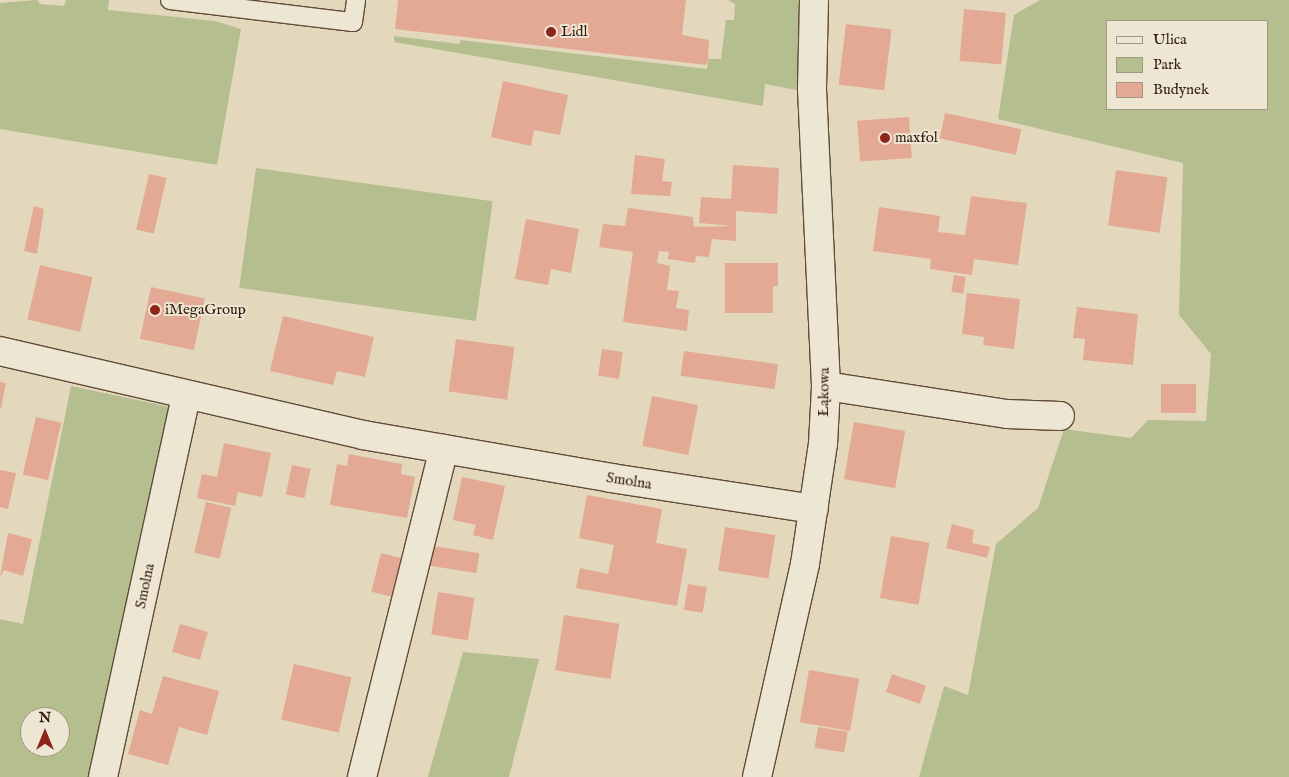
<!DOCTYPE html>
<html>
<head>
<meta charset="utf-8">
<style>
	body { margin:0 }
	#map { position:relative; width:1289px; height:777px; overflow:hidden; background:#e3d8bb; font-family:"IM FELL English",serif }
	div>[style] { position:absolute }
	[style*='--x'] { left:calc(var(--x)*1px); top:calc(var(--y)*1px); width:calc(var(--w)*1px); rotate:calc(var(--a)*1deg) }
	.green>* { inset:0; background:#b5be8f; transform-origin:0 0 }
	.building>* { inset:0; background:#e3a994; transform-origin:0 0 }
	.roads { filter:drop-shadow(1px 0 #604b38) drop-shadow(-1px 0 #604b38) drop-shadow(0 1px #604b38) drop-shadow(0 -1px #604b38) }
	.service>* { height:18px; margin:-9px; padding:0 9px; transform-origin:9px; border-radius:9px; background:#ede6d3 }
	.minor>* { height:28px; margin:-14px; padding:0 14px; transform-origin:14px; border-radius:14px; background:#ede6d3 }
	.dots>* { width:14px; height:14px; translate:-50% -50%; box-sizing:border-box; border:2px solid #ede6d3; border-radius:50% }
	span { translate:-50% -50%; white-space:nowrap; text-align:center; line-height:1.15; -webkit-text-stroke:4px #ede6d3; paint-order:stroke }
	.poi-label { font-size:15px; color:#341c0d }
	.left { translate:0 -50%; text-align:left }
	.street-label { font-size:15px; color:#341c0d }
	.legend { position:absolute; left:1106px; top:20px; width:162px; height:90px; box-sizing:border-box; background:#ede6d3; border:1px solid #a39584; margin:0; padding:6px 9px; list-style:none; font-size:15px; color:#341c0d }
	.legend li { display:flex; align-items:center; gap:10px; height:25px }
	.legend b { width:25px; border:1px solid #a39584 }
	.north { position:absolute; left:20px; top:707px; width:50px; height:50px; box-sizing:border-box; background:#ede6d3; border:1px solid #a39584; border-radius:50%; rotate:0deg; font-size:14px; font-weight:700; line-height:20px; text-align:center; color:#341c0d }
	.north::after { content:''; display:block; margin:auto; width:18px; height:22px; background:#8f2418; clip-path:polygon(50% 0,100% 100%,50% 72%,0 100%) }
</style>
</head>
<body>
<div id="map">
	<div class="green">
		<i style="clip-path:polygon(37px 0,40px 4px,64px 6px,66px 0,109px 0,108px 10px,215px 21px,241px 29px,217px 165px,0 129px,0 3px)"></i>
		<i style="clip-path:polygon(728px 0,802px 0,801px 91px,765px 84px,763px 106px,394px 42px,394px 36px,460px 44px,460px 40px,707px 69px,708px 59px,721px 59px,726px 20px,734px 20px,735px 4px)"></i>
		<i style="clip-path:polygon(evenodd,1040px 0,1289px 0,1289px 777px,919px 777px,944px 686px,968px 695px,996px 544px,1038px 508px,1064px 429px,1131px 438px,1148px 420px,1206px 421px,1211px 354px,1179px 315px,1183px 163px,998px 119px,1014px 15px,1040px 0,1108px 21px,1268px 21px,1268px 109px,1108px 109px,1108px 21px)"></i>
		<i style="left:256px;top:168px;width:239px;height:121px;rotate:8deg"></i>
		<i style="clip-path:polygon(evenodd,71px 386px,175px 408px,93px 777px,0 777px,0 619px,23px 624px,71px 386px,30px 717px,60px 717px,60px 747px,30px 747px,30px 717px)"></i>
		<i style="clip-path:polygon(463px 652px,539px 659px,509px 777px,428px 777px)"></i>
	</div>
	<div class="building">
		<i style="clip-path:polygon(398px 0,686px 0,682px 35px,709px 40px,708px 59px,706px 65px,395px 29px)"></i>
		<i style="left:964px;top:9px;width:42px;height:52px;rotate:5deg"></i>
		<i style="left:846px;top:24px;width:46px;height:61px;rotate:7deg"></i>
		<i style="clip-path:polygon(503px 81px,568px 95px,560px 135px,534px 130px,531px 146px,491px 137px)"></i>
		<i style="left:945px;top:113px;width:78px;height:26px;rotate:12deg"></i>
		<i style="left:909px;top:117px;width:41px;height:52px;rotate:86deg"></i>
		<i style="clip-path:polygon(635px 155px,665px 159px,662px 181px,672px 182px,670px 196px,631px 194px)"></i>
		<i style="clip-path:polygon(733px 165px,779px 168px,777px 214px,736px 211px,736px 241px,712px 239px,709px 257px,696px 256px,695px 263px,668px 259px,669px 252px,659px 251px,657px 263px,670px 266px,667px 290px,679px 291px,676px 308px,689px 310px,687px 331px,623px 322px,633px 252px,599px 247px,603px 224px,625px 226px,628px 208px,693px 217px,694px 227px,733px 226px,699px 223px,701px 197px,731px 199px)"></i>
		<i style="left:1116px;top:170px;width:52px;height:56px;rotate:8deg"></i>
		<i style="left:149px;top:174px;width:18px;height:57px;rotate:13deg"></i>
		<i style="clip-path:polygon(971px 196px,1027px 203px,1018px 265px,974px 259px,972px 275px,930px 269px,931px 259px,873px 251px,879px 207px,940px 216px,938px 232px,965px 235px)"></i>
		<i style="clip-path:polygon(34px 206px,44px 209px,37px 254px,24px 251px)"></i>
		<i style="clip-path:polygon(526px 219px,579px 229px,571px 273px,551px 269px,548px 285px,515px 279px)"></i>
		<i style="clip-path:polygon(725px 263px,778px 263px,778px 286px,773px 286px,773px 313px,725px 313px)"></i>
		<i style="left:40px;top:265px;width:54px;height:56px;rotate:13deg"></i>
		<i style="left:954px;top:275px;width:12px;height:17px;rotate:9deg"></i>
		<i style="left:151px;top:287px;width:55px;height:53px;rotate:12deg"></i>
		<i style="clip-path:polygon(967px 293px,1020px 299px,1014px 349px,983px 345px,984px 337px,962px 334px)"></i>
		<i style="clip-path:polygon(1077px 307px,1138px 314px,1133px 365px,1083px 360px,1085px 339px,1073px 338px)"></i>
		<i style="clip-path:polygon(283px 316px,374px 337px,365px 377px,337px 371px,333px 385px,270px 371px)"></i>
		<i style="left:456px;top:339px;width:59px;height:53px;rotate:8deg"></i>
		<i style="left:602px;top:349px;width:21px;height:27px;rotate:8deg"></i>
		<i style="left:684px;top:351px;width:95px;height:25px;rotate:8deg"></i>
		<i style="clip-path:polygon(0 382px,6px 383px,1px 408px,0 408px)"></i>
		<i style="left:1161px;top:384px;width:35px;height:29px"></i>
		<i style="left:652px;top:396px;width:47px;height:51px;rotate:11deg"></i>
		<i style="left:36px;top:417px;width:26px;height:59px;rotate:13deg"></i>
		<i style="left:854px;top:422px;width:52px;height:58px;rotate:10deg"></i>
		<i style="clip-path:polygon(224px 443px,271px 453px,262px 497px,238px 492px,235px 506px,197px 498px,202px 474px,217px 477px)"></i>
		<i style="clip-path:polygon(349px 454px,402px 464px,401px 474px,415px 477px,407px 518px,330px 505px,337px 464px,347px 466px)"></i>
		<i style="left:292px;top:465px;width:19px;height:30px;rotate:12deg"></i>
		<i style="clip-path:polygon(0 470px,16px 473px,8px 509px,0 507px)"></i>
		<i style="clip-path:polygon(462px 477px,505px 486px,493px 540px,473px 535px,476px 525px,453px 520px)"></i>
		<i style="clip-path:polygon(587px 495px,662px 509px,656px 543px,687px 549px,677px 606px,576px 588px,580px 568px,608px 574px,614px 545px,579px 538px)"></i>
		<i style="left:206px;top:502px;width:26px;height:52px;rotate:13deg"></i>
		<i style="clip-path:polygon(952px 524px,974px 530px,972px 543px,990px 547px,987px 558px,946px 548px)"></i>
		<i style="left:725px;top:527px;width:51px;height:44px;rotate:9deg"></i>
		<i style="clip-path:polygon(8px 533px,32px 539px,23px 576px,4px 570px,0 577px)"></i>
		<i style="left:891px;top:536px;width:39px;height:63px;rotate:10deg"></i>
		<i style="left:433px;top:546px;width:47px;height:20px;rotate:9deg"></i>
		<i style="left:381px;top:553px;width:25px;height:40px;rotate:14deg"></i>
		<i style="left:688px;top:584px;width:19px;height:26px;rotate:9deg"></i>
		<i style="left:438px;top:592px;width:37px;height:43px;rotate:9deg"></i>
		<i style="left:564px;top:615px;width:56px;height:56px;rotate:9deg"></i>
		<i style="left:180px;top:624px;width:29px;height:29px;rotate:16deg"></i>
		<i style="left:294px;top:664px;width:59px;height:57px;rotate:13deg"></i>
		<i style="left:809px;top:670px;width:51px;height:53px;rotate:10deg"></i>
		<i style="left:892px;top:674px;width:36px;height:19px;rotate:19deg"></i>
		<i style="clip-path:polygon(163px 676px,219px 691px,207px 735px,179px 727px,168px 765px,128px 754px,140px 710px,152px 714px)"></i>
		<i style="left:818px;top:727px;width:30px;height:21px;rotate:9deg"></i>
	</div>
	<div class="roads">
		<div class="service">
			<i style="--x:170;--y:0;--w:184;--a:6.9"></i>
			<i style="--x:353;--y:22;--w:22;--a:-82"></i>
		</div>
		<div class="minor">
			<i style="--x:0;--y:351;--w:373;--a:13"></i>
			<i style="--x:363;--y:435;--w:252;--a:9.8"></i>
			<i style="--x:611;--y:478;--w:205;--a:8.7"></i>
			<i style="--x:826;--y:386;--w:183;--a:8.8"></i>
			<i style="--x:1007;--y:414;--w:53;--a:2.2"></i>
			<i style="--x:103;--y:777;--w:391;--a:-77.7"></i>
			<i style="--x:362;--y:777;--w:338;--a:-76"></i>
			<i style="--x:757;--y:777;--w:218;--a:-77.3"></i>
			<i style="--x:805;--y:564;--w:121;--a:-81.5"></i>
			<i style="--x:823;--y:444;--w:58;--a:-87"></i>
			<i style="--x:826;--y:386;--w:298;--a:-92.7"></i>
			<i style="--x:812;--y:88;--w:88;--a:-88.7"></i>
		</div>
	</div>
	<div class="dots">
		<i style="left:551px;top:32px;background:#8f2418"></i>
		<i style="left:885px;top:138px;background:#8f2418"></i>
		<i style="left:155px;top:310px;background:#8f2418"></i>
	</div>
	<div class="poi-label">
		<span class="left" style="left:561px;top:32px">Lidl</span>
		<span class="left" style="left:895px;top:138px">maxfol</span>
		<span class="left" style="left:165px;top:310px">iMegaGroup</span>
	</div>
	<div class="street-label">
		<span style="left:824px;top:392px;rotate:-89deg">Łąkowa</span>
		<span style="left:629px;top:481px;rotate:9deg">Smolna</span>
		<span style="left:145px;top:586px;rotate:-78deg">Smolna</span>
	</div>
	<ul class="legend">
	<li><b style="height:6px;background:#ede6d3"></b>Ulica</li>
	<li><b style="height:14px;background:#b5be8f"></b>Park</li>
	<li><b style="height:14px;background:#e3a994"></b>Budynek</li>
	</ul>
	<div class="north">N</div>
</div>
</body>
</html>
